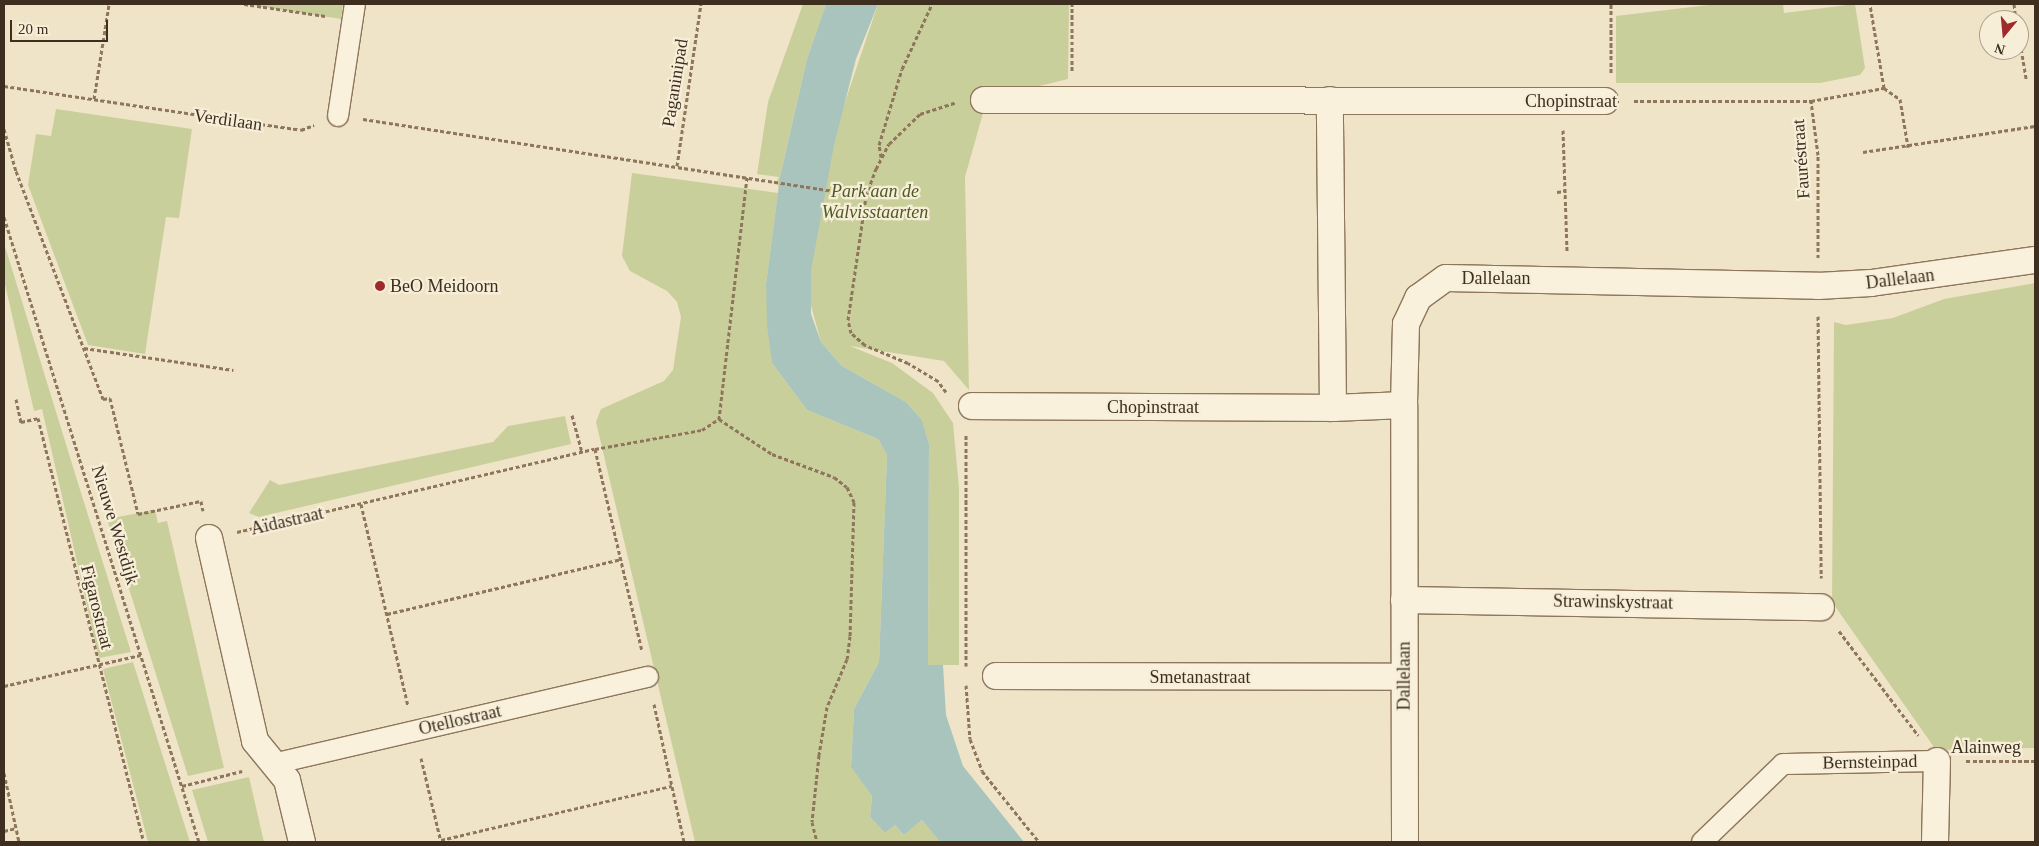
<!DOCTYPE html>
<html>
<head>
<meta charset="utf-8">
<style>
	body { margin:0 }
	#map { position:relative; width:2039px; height:846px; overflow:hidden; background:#f0e4c8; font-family:Georgia,serif }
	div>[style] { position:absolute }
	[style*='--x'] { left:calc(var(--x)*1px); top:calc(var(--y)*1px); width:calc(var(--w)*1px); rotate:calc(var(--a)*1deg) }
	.green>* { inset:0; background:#c9cf9b }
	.water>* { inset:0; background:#a9c4bc }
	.path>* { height:3px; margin-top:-1.5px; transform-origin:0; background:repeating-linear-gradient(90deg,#8d765c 0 4px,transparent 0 6.5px) }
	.roads { filter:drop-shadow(1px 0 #8d765c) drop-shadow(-1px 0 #8d765c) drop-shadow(0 1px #8d765c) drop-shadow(0 -1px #8d765c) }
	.pedestrian>* { height:20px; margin:-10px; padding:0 10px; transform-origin:10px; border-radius:10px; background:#faf1dc }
	.minor>* { height:26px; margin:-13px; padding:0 13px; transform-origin:13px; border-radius:13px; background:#faf1dc }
	.dots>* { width:14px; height:14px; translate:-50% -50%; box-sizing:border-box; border:2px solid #f7eed8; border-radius:50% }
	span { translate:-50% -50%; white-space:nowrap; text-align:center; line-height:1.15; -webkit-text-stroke:4.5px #f7eed8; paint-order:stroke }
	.street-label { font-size:18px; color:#3d2e20 }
	.park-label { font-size:18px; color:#4d5a26; font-style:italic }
	.poi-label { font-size:18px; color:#3d2e20 }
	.left { translate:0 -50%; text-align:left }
	.frame { position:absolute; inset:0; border:5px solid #3d2e20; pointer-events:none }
	.north { position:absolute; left:1979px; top:10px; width:50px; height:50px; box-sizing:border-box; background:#f7eed8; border:1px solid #ada18e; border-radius:50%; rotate:197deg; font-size:14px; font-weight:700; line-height:20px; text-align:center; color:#3d2e20 }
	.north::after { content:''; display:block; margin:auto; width:18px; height:22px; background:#9e2a2b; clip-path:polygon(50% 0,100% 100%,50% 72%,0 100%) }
	.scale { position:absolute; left:10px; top:20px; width:98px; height:22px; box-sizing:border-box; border:2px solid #3d2e20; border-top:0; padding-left:6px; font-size:15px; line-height:18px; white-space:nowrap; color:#3d2e20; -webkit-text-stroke:4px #f7eed8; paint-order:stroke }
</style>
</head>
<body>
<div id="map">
	<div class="green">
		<i style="clip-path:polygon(244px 4px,343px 4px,341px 19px)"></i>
		<i style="clip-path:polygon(803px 4px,826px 4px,807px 59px,780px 177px,844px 105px,878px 4px,1069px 4px,1068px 79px,987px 99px,965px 177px,969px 390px,944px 361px,850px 346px,892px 363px,933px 393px,953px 423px,959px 488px,959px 665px,928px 665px,929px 444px,922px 420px,906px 402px,842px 366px,821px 342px,777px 181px,779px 177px,757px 174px,768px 102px)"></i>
		<i style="clip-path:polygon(1717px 4px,1783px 4px,1784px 13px,1855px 4px,1865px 68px,1860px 75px,1820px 83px,1616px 83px,1616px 16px)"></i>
		<i style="clip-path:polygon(56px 109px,192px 129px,179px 218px,166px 217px,145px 354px,88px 345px,28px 185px,36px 134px,51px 136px)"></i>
		<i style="clip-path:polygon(632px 173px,778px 193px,766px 284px,772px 363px,807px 410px,878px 439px,887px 455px,879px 662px,854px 709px,851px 766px,872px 796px,870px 817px,885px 833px,895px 825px,904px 835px,922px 820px,940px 842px,695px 842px,596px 422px,601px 409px,664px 381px,673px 370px,681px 317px,677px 302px,667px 291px,630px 271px,622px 256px)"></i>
		<i style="clip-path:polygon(4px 243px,77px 480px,131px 652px,99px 658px,42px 409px,34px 411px,4px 280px)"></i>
		<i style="clip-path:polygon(2035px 283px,2035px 748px,1936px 750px,1832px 602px,1834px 322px,1846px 325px,1893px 318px,1944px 299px)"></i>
		<i style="clip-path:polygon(565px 416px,571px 444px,259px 517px,249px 513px,270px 480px,279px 485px,493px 442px,508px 426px)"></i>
		<i style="clip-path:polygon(155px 510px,158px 523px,167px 521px,224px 768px,188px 776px,107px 519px)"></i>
		<i style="clip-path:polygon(133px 662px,190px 842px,148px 842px,103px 669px)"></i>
		<i style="clip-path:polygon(249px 777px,264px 842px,208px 842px,192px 790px)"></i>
	</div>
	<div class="water">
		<i style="clip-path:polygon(826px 4px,878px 4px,856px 59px,834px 145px,811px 271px,811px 314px,821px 342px,842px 366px,906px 402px,922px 420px,929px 444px,928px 665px,943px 665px,946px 715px,963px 766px,1024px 842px,940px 842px,922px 820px,904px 835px,895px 825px,885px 833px,870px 817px,872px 796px,851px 767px,854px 709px,879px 662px,887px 455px,878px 439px,807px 410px,772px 363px,767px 325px,766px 284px,780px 177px,807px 59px)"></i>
	</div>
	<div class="path">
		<i style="--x:244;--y:4;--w:82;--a:8.4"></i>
		<i style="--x:2014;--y:4;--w:16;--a:83"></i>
		<i style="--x:2019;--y:36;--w:43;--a:80.5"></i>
		<i style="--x:1072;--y:71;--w:67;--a:-90"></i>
		<i style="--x:1611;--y:73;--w:69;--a:-90"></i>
		<i style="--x:4;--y:86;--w:300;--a:8.4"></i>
		<i style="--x:301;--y:130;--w:14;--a:-21"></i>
		<i style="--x:1884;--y:88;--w:19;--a:35"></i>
		<i style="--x:1900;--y:99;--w:49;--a:80.5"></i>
		<i style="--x:94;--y:99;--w:96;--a:-81"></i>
		<i style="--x:1634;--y:101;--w:177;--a:0"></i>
		<i style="--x:363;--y:119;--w:509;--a:8.7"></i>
		<i style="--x:4;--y:129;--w:44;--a:74.1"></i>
		<i style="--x:16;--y:171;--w:244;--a:69.1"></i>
		<i style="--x:103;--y:399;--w:7;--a:-8"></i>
		<i style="--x:110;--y:398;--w:119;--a:76.4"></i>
		<i style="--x:138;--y:514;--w:64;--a:-11.7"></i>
		<i style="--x:201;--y:501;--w:10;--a:79"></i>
		<i style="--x:1563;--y:130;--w:121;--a:88.1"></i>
		<i style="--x:1863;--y:152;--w:174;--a:-8.6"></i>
		<i style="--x:881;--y:157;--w:12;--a:-99"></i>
		<i style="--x:879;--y:145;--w:79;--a:-73.2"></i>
		<i style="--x:902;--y:69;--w:72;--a:-65.2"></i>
		<i style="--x:677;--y:166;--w:164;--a:-81.6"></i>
		<i style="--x:747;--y:177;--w:244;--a:96.6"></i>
		<i style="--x:719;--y:419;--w:64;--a:33.4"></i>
		<i style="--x:772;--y:454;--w:66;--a:20.4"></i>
		<i style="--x:834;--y:477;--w:16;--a:38"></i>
		<i style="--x:847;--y:487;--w:17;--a:65"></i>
		<i style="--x:854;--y:502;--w:134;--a:91.7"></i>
		<i style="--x:850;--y:636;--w:23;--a:97"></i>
		<i style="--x:847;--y:659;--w:52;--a:112.6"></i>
		<i style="--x:827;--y:707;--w:49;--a:99.5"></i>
		<i style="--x:819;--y:755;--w:67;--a:96"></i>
		<i style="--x:812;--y:822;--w:21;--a:76"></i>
		<i style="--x:1557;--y:192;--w:8;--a:-7"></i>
		<i style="--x:4;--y:217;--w:655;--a:72.67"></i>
		<i style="--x:1818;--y:258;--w:103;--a:-90"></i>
		<i style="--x:1818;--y:155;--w:54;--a:-97.4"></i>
		<i style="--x:1811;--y:101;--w:74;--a:-10.1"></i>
		<i style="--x:1884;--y:88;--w:85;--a:-99.5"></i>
		<i style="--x:1818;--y:316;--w:262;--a:89.3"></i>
		<i style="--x:84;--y:348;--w:151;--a:8.4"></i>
		<i style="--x:946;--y:392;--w:14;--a:-126"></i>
		<i style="--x:938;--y:381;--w:35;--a:-149"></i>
		<i style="--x:908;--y:363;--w:47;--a:-157.3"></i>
		<i style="--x:865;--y:345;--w:18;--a:-139"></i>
		<i style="--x:851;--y:333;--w:13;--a:-103"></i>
		<i style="--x:848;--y:320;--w:125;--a:-81.7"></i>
		<i style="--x:866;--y:196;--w:29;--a:-70"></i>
		<i style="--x:876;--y:169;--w:28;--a:-63"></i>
		<i style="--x:889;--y:144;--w:43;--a:-44.1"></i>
		<i style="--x:920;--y:114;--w:38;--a:-18"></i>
		<i style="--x:16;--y:399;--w:24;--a:78"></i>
		<i style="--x:21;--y:422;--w:17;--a:-13"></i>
		<i style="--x:38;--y:418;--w:437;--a:76"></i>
		<i style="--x:572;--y:415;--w:38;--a:75"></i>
		<i style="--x:966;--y:435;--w:231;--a:90"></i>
		<i style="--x:595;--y:449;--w:207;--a:76.9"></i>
		<i style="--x:361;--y:504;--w:207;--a:76.9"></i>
		<i style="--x:237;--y:532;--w:367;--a:-13.1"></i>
		<i style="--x:595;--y:449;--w:109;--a:-10.1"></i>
		<i style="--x:702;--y:430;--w:20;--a:-33"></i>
		<i style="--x:387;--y:614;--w:240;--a:-13.2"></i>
		<i style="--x:1839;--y:631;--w:131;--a:52.8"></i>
		<i style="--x:966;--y:685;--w:54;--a:85.8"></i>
		<i style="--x:970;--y:739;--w:34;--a:69"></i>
		<i style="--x:982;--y:771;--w:91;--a:51.2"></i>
		<i style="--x:4;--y:686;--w:140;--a:-12.8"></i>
		<i style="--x:654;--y:704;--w:141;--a:77.7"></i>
		<i style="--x:421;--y:758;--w:86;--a:76.6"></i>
		<i style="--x:1966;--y:761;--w:69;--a:0"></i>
		<i style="--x:4;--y:773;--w:71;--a:77.7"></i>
		<i style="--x:182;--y:786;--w:62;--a:-14"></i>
		<i style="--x:4;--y:831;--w:12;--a:-14"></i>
		<i style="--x:441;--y:840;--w:237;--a:-13.2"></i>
	</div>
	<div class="roads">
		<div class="pedestrian">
			<i style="--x:338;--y:116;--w:113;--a:-81.4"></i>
			<i style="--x:273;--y:764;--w:385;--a:-13.1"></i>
			<i style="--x:1702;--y:842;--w:112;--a:-43.9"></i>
			<i style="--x:1783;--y:764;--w:154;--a:-1.1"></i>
		</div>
		<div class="minor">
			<i style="--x:984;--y:100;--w:621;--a:0.09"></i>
			<i style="--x:972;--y:406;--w:361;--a:0.3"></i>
			<i style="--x:1333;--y:408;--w:308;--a:-90.6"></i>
			<i style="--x:1333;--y:408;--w:71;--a:-2.4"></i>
			<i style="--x:209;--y:538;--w:208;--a:77.2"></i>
			<i style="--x:255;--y:741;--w:50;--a:50.6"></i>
			<i style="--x:287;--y:780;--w:64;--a:76.4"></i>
			<i style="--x:1404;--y:600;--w:417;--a:1"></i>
			<i style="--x:996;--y:676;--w:408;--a:0.1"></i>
			<i style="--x:1405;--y:842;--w:437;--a:-90.1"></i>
			<i style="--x:1404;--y:405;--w:81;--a:-88.6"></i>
			<i style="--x:1406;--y:324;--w:29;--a:-65"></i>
			<i style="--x:1418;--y:298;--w:34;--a:-36"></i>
			<i style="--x:1446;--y:278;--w:372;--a:1.2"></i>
			<i style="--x:1818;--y:286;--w:53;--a:-3.2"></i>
			<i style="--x:1871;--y:283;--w:166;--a:-8"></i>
			<i style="--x:1935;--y:842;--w:81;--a:-88.6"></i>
		</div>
	</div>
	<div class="dots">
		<i style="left:380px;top:286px;background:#9e2a2b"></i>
	</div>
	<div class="street-label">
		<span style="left:675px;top:83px;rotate:-81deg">Paganinipad</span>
		<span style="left:1571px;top:101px">Chopinstraat</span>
		<span style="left:228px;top:120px;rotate:8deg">Verdilaan</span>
		<span style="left:1801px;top:159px;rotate:-94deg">Fauréstraat</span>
		<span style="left:1496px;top:278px">Dallelaan</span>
		<span style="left:1900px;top:279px;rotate:-7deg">Dallelaan</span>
		<span style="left:1153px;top:407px">Chopinstraat</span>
		<span style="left:287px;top:521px;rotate:-13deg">Aïdastraat</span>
		<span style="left:115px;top:525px;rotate:73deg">Nieuwe Westdijk</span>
		<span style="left:1613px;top:602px;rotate:1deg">Strawinskystraat</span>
		<span style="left:97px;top:607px;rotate:76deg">Figarostraat</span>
		<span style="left:1404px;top:676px;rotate:-90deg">Dallelaan</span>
		<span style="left:1200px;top:677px">Smetanastraat</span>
		<span style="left:460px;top:720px;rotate:-13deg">Otellostraat</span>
		<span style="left:1986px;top:747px">Alainweg</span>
		<span style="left:1870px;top:762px;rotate:-1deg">Bernsteinpad</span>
	</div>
	<div class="park-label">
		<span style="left:875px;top:202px">Park aan de<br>Walvisstaarten</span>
	</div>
	<div class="poi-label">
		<span class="left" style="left:390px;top:286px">BeO Meidoorn</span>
	</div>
	<div class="frame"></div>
	<div class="north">N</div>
	<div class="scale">20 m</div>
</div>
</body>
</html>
